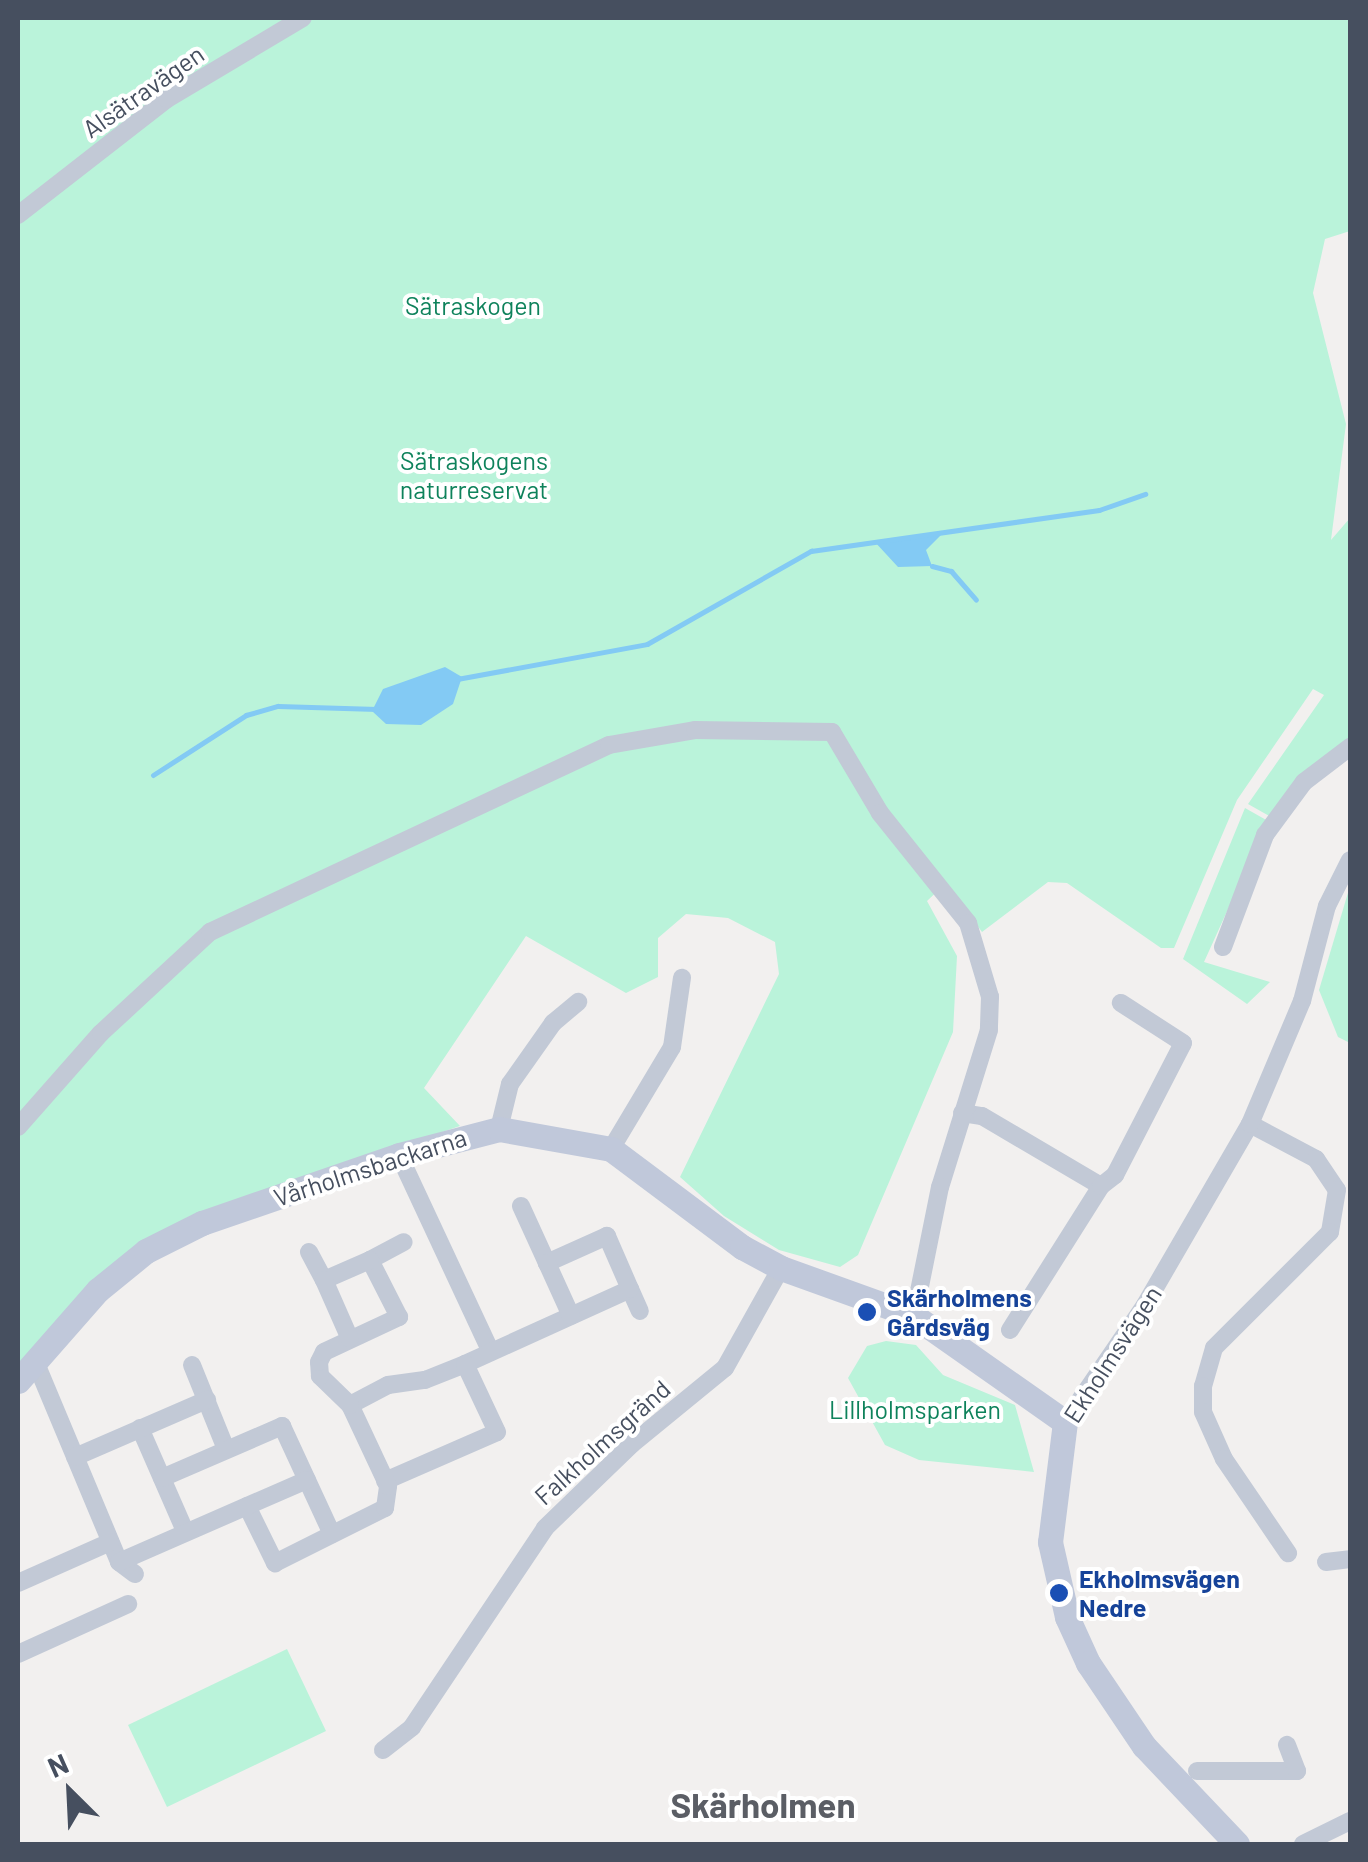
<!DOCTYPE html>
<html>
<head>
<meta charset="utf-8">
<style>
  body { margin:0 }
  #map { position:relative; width:1368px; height:1862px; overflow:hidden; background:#f2f0ef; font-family:Barlow,sans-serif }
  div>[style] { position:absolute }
  .green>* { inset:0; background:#baf3da }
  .water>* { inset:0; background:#83caf4 }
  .stream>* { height:5px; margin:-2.5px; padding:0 2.5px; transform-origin:2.5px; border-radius:2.5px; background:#83caf4 }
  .street>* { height:18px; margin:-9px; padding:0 9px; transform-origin:9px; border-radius:9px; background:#c2c9d6 }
  .secondary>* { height:25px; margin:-12.5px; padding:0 12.5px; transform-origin:12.5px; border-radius:12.5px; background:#c0c8da }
  .dots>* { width:28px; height:28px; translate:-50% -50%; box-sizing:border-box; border:5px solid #fff; border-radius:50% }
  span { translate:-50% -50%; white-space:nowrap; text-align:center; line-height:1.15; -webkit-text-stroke:8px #fff; paint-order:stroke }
  .street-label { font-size:25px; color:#464f5f }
  .park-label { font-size:25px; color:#0e825b }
  .transit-label { font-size:25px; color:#164399; font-weight:700 }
  .left { translate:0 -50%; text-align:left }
  .district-label { font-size:35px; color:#5b5e65; font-weight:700 }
  .frame { position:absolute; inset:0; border:20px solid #464f5f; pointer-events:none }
  .north { position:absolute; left:20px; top:1742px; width:100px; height:100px; -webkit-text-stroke:8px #fff; paint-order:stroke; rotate:336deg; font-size:28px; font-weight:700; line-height:40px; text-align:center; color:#464f5f }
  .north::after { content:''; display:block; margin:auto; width:35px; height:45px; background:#464f5f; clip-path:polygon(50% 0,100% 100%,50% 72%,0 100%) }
</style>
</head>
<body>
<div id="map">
  <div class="green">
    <i style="clip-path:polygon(18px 18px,1350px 18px,1350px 231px,1325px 239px,1313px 293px,1346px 424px,1331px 540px,1350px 518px,1350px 739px,1271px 817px,1248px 804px,1324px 695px,1313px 689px,1237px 800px,1174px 948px,1161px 948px,1067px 883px,1048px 882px,982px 932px,946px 883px,927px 901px,957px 956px,953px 1032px,858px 1255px,840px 1267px,779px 1250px,724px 1216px,680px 1177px,779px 974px,775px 942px,728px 918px,686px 914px,658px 938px,658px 977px,626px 993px,526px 936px,424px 1088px,460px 1126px,202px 1213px,18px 1367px)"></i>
    <i style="clip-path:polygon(1245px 808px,1268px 821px,1204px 962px,1270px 982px,1247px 1004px,1183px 959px)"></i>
    <i style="clip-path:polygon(1350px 886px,1350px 1041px,1348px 1042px,1338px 1037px,1319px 990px)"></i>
    <i style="clip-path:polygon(886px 1341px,916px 1345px,943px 1375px,1015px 1405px,1034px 1472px,919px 1460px,885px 1445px,848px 1378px,867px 1346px)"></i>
    <i style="clip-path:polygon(287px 1649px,326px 1731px,167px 1807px,128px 1725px)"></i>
  </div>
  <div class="water">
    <i style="clip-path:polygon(941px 535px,926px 550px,932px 566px,898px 567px,874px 541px)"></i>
    <i style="clip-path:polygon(445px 667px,462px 677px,453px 704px,421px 725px,386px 724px,372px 711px,383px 689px)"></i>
  </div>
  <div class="stream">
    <i style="left:932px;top:566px;width:20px;rotate:15deg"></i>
    <i style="left:951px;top:571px;width:38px;rotate:49deg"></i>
    <i style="left:457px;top:679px;width:193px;rotate:-10.4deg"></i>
    <i style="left:647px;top:644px;width:189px;rotate:-29.6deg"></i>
    <i style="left:811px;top:551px;width:291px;rotate:-8.1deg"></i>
    <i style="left:1099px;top:510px;width:49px;rotate:-19.2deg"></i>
    <i style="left:153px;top:775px;width:111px;rotate:-32.8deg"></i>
    <i style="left:246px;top:715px;width:33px;rotate:-16deg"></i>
    <i style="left:278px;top:706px;width:99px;rotate:1.7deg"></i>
  </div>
  <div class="street">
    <i style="left:18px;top:215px;width:189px;rotate:-37.9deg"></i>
    <i style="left:167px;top:99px;width:158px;rotate:-30.8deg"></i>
    <i style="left:1223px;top:947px;width:120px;rotate:-69.4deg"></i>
    <i style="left:1265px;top:835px;width:66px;rotate:-53.7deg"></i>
    <i style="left:1304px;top:782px;width:58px;rotate:-37.3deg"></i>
    <i style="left:962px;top:1113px;width:20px;rotate:9deg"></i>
    <i style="left:982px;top:1116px;width:138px;rotate:30.5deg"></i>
    <i style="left:1250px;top:1124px;width:75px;rotate:27.9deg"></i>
    <i style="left:1316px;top:1159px;width:37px;rotate:56deg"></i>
    <i style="left:1337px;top:1190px;width:43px;rotate:99.5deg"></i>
    <i style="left:1330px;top:1232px;width:164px;rotate:135deg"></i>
    <i style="left:1214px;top:1348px;width:40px;rotate:106deg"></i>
    <i style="left:1203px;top:1386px;width:26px;rotate:90deg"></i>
    <i style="left:1203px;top:1412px;width:51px;rotate:65.9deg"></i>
    <i style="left:1224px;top:1459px;width:114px;rotate:55.8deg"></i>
    <i style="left:18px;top:1127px;width:125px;rotate:-48.6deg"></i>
    <i style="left:101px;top:1033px;width:149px;rotate:-42.8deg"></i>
    <i style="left:210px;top:932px;width:441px;rotate:-25.1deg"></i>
    <i style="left:609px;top:745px;width:87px;rotate:-9.9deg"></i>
    <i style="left:695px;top:730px;width:137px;rotate:0.8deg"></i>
    <i style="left:832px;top:732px;width:94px;rotate:59.3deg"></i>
    <i style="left:880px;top:813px;width:141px;rotate:51.3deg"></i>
    <i style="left:968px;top:923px;width:77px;rotate:73.4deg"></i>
    <i style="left:990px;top:997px;width:33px;rotate:92deg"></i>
    <i style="left:989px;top:1030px;width:164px;rotate:107.3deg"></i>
    <i style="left:940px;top:1187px;width:132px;rotate:101.4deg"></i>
    <i style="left:499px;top:1129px;width:46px;rotate:-76.3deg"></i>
    <i style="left:510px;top:1084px;width:75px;rotate:-54.8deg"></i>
    <i style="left:553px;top:1023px;width:33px;rotate:-40deg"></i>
    <i style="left:611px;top:1149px;width:119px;rotate:-59.1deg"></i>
    <i style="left:672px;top:1047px;width:70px;rotate:-81.8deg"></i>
    <i style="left:399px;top:1155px;width:217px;rotate:65deg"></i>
    <i style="left:521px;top:1206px;width:63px;rotate:65.5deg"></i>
    <i style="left:309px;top:1252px;width:32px;rotate:62deg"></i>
    <i style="left:370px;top:1260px;width:38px;rotate:-28deg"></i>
    <i style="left:630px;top:1289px;width:24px;rotate:66deg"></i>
    <i style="left:1010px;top:1330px;width:170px;rotate:-57.7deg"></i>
    <i style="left:1101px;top:1186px;width:18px;rotate:-38deg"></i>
    <i style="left:1115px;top:1175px;width:148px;rotate:-62.7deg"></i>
    <i style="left:1183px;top:1043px;width:74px;rotate:-147.2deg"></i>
    <i style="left:35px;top:1361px;width:218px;rotate:67.3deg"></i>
    <i style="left:119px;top:1562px;width:20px;rotate:37deg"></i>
    <i style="left:192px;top:1365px;width:91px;rotate:68deg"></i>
    <i style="left:350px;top:1405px;width:43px;rotate:-27.8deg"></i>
    <i style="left:388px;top:1385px;width:37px;rotate:-8deg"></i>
    <i style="left:425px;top:1380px;width:43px;rotate:-21.8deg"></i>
    <i style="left:465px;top:1364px;width:181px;rotate:-24.4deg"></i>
    <i style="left:630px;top:1289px;width:58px;rotate:-113.5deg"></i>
    <i style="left:607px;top:1236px;width:66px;rotate:155.8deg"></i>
    <i style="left:547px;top:1263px;width:58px;rotate:65.6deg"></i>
    <i style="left:1065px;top:1422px;width:142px;rotate:-55.6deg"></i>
    <i style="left:1145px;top:1305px;width:209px;rotate:-59.9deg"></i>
    <i style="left:1250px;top:1124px;width:134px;rotate:-67.1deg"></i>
    <i style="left:1302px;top:1001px;width:98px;rotate:-75.3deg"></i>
    <i style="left:1327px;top:906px;width:51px;rotate:-63.4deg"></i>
    <i style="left:140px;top:1428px;width:112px;rotate:66.4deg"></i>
    <i style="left:75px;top:1457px;width:144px;rotate:-23.4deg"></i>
    <i style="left:162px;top:1478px;width:131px;rotate:-23.4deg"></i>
    <i style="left:282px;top:1426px;width:119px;rotate:65.2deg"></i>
    <i style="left:385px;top:1481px;width:122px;rotate:-23.6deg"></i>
    <i style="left:497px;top:1432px;width:75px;rotate:-115.2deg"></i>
    <i style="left:247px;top:1506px;width:64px;rotate:63.8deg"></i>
    <i style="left:275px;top:1563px;width:123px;rotate:-26.6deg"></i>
    <i style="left:385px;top:1508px;width:22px;rotate:-82deg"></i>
    <i style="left:388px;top:1486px;width:89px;rotate:-115.1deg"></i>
    <i style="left:350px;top:1405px;width:42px;rotate:-136deg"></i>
    <i style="left:320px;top:1376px;width:14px;rotate:-94deg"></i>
    <i style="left:319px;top:1362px;width:11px;rotate:-63deg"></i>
    <i style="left:324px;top:1352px;width:83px;rotate:-25deg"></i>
    <i style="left:399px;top:1317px;width:64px;rotate:-117deg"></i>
    <i style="left:370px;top:1260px;width:50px;rotate:156.5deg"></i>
    <i style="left:324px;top:1280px;width:64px;rotate:66.2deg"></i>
    <i style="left:119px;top:1562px;width:205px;rotate:-23.6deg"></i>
    <i style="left:1326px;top:1562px;width:24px;rotate:-7deg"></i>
    <i style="left:18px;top:1583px;width:101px;rotate:-24deg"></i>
    <i style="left:18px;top:1654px;width:121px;rotate:-24.4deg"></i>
    <i style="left:383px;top:1750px;width:37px;rotate:-38deg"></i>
    <i style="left:412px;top:1727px;width:239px;rotate:-56.2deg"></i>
    <i style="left:545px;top:1528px;width:121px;rotate:-44deg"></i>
    <i style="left:632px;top:1444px;width:120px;rotate:-39.3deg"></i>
    <i style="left:725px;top:1368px;width:115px;rotate:-60.8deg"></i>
    <i style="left:1197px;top:1771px;width:100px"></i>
    <i style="left:1297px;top:1771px;width:28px;rotate:-111deg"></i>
    <i style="left:1303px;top:1844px;width:52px;rotate:-26.1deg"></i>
  </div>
  <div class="secondary">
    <i style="left:18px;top:1381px;width:121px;rotate:-48.7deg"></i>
    <i style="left:98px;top:1290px;width:62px;rotate:-39.1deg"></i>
    <i style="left:146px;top:1251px;width:63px;rotate:-26.6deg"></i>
    <i style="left:202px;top:1223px;width:208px;rotate:-19deg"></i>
    <i style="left:399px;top:1155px;width:103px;rotate:-14.6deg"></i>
    <i style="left:499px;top:1129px;width:114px;rotate:10.1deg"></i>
    <i style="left:611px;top:1149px;width:164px;rotate:36.8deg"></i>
    <i style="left:742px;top:1247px;width:44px;rotate:28.3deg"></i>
    <i style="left:781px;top:1268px;width:141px;rotate:19.8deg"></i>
    <i style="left:914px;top:1316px;width:184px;rotate:35.1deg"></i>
    <i style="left:1065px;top:1422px;width:121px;rotate:97.1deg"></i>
    <i style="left:1050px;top:1542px;width:77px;rotate:77.2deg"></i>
    <i style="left:1067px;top:1617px;width:51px;rotate:65.5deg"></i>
    <i style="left:1088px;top:1663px;width:100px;rotate:56deg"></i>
    <i style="left:1144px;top:1746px;width:135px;rotate:46.5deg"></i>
  </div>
  <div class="dots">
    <i style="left:867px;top:1312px;background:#1a4fb4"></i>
    <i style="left:1059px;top:1593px;background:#1a4fb4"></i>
  </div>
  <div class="street-label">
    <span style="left:143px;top:91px;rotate:-35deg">Alsätravägen</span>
    <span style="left:370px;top:1167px;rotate:-18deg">Vårholmsbackarna</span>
    <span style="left:1112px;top:1354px;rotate:-57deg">Ekholmsvägen</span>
    <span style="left:602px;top:1442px;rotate:-42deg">Falkholmsgränd</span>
  </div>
  <div class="park-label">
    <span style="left:473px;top:305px">Sätraskogen</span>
    <span style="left:474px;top:475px">Sätraskogens<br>naturreservat</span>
    <span style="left:915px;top:1409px">Lillholmsparken</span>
  </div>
  <div class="transit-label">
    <span class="left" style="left:887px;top:1312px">Skärholmens<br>Gårdsväg</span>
    <span class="left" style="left:1079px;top:1593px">Ekholmsvägen<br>Nedre</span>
  </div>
  <div class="district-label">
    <span style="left:763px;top:1804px">Skärholmen</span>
  </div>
  <div class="frame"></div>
  <div class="north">N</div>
</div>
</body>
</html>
